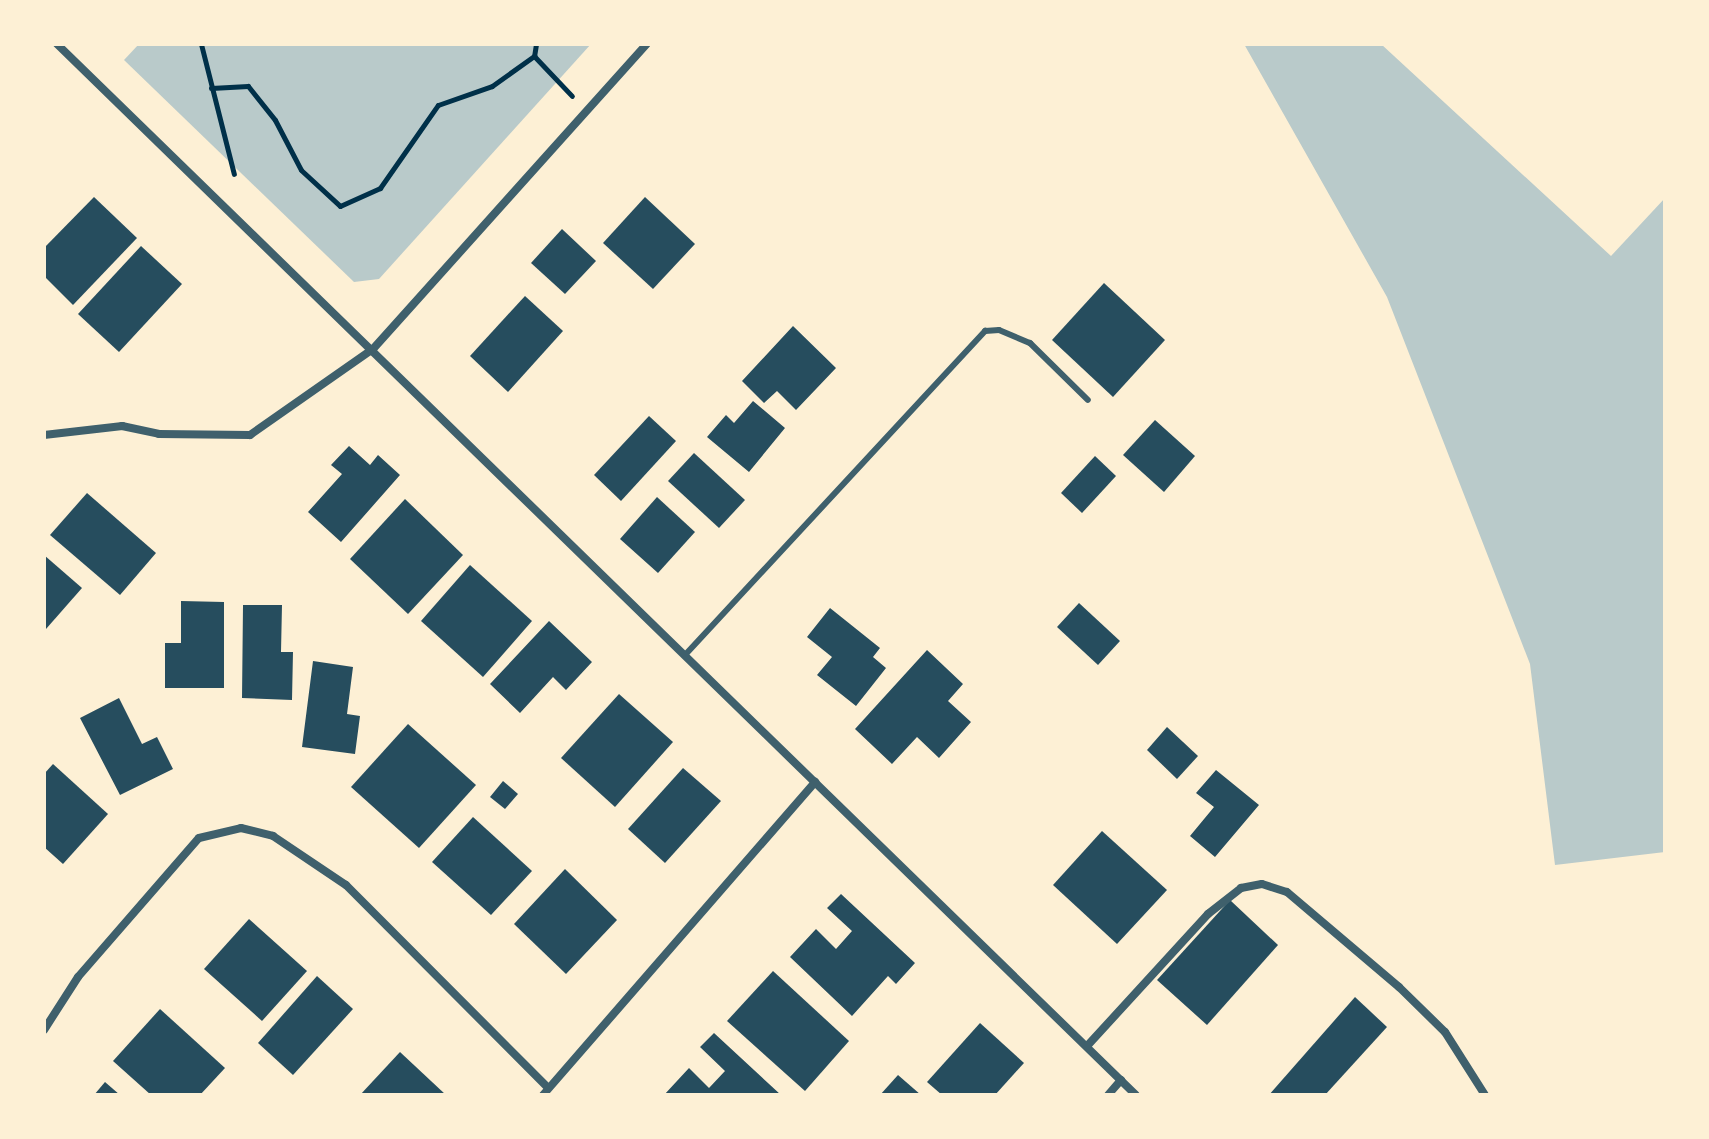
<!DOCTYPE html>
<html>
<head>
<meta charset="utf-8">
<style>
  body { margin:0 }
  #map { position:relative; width:1709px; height:1139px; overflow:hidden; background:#fdf0d5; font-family:Rubik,sans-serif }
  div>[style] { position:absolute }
  .green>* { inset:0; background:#b9caca }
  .building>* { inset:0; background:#264d5e }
  .path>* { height:5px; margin:-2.5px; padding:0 2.5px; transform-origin:2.5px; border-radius:2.5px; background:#003049 }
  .service>* { height:6px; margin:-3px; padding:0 3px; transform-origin:3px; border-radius:3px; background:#3f606c }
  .minor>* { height:8px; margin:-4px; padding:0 4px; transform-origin:4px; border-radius:4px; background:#3f606c }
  span { translate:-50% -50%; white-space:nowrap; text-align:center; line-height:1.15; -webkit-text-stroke:6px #fdf0d5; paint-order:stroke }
  .frame { position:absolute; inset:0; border:46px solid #fdf0d5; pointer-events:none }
</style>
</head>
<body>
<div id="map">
  <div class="green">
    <i style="clip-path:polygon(139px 44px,591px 44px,379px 279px,354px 282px,124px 60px)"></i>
    <i style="clip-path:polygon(1244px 44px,1381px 44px,1611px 256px,1665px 198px,1665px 852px,1555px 865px,1530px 664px,1387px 297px)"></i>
  </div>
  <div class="building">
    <i style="clip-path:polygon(94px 197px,137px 238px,73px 305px,44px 276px,44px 248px)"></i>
    <i style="clip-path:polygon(645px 197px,695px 244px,653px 289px,603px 243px)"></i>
    <i style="clip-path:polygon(562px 229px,596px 261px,565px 294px,531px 263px)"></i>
    <i style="clip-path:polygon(141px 246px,182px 284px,119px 352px,78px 314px)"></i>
    <i style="clip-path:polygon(1104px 283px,1165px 340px,1113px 397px,1052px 340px)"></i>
    <i style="clip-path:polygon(525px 296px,563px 331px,508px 392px,470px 356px)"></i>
    <i style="clip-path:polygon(793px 326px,836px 368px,796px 410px,777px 391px,764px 403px,742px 381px)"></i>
    <i style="clip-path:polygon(753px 401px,785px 428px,749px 472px,707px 437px,726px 415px,734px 423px)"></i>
    <i style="clip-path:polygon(649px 416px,676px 441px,621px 501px,594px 475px)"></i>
    <i style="clip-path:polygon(1155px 420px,1195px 456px,1164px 492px,1123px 455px)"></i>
    <i style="clip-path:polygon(349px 446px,370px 465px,378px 455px,400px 475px,341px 542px,308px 512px,342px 474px,331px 465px)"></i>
    <i style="clip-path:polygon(694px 453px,745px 500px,719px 528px,668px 481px)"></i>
    <i style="clip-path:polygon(1095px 456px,1116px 476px,1082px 513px,1061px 493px)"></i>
    <i style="clip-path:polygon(87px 493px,156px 553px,120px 595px,50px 535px)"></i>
    <i style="clip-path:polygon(657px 497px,695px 532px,658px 573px,620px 539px)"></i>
    <i style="clip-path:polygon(405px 499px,463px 555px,408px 614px,350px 559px)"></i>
    <i style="clip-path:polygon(44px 555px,82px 588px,46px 629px,44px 628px)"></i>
    <i style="clip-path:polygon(470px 565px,532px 621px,483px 677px,421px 621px)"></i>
    <i style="clip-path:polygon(181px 601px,224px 602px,224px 688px,165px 688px,165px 643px,181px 643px)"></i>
    <i style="clip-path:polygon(1079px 603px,1120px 641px,1098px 665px,1057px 627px)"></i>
    <i style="clip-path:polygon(243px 605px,282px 605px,281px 652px,293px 652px,292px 700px,242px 698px)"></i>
    <i style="clip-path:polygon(830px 608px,880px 648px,873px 657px,886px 668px,856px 706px,817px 675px,832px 657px,807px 637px)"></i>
    <i style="clip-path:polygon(549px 621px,592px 662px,566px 690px,553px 677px,520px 713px,490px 684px)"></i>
    <i style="clip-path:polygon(927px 650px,963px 684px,948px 701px,971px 722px,939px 758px,917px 737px,892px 764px,855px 729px)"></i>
    <i style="clip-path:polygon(313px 661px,353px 667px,347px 714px,360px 716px,355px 754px,302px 747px)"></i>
    <i style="clip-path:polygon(619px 694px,673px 742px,615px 807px,561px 758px)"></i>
    <i style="clip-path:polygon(119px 698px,142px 744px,157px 737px,173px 769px,120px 795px,80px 718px)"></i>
    <i style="clip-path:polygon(408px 724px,476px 785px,419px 848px,351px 787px)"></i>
    <i style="clip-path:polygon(1167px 727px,1198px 756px,1177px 779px,1147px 750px)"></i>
    <i style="clip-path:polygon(53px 764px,108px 814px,63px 864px,44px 847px,44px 774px)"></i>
    <i style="clip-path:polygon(683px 768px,721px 801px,665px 863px,628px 829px)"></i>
    <i style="clip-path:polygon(1216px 770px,1259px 805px,1215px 857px,1190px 836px,1214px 807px,1196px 793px)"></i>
    <i style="clip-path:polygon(503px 781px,518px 794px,505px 809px,490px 797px)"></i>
    <i style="clip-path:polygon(473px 817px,532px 871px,491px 915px,432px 862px)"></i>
    <i style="clip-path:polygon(1102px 831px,1167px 890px,1117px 944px,1053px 885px)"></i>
    <i style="clip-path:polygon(565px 869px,617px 920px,566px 974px,514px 924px)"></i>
    <i style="clip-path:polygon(841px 894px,915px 963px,896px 984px,888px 976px,852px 1016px,790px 957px,816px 929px,836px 949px,852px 931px,827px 908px)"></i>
    <i style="clip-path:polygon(1230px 900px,1278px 945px,1207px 1025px,1157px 980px)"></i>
    <i style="clip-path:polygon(249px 919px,307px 971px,262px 1021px,204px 969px)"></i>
    <i style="clip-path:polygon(773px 971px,849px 1041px,805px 1091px,727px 1021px)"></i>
    <i style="clip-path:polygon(317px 976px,353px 1009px,293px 1075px,258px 1043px)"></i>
    <i style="clip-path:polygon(1355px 997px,1387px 1027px,1325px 1095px,1269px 1095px)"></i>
    <i style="clip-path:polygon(160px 1009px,225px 1068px,200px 1095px,151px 1095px,113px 1061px)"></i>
    <i style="clip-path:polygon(980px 1023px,1024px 1063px,995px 1095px,942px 1095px,927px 1082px)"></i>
    <i style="clip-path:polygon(714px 1033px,781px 1095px,664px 1095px,689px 1068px,709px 1088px,725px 1071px,700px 1047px)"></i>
    <i style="clip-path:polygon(400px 1052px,446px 1095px,360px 1095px)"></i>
    <i style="clip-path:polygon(898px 1075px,921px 1095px,880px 1095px)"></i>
    <i style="clip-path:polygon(105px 1082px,120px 1095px,94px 1095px)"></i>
  </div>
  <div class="path">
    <i style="left:201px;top:44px;width:134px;rotate:75.8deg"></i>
    <i style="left:536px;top:44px;width:12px;rotate:99deg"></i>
    <i style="left:534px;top:56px;width:55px;rotate:46.5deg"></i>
    <i style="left:211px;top:88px;width:37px;rotate:-3deg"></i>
    <i style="left:248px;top:86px;width:43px;rotate:51.5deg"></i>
    <i style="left:275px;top:120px;width:56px;rotate:62.5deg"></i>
    <i style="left:301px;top:170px;width:53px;rotate:42.7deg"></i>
    <i style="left:340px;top:206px;width:44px;rotate:-24.2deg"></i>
    <i style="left:380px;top:188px;width:101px;rotate:-55.1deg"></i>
    <i style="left:438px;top:105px;width:57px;rotate:-19.4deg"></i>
    <i style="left:492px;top:86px;width:52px;rotate:-35.5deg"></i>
  </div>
  <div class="service">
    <i style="left:685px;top:655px;width:442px;rotate:-47.2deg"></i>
    <i style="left:985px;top:331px;width:14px;rotate:-4deg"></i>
    <i style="left:999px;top:330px;width:34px;rotate:23deg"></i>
    <i style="left:1030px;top:343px;width:81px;rotate:44.5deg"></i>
  </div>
  <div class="minor">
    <i style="left:57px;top:44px;width:1506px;rotate:44.25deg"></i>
    <i style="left:44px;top:435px;width:79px;rotate:-6.6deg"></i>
    <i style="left:122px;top:426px;width:38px;rotate:12deg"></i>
    <i style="left:159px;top:434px;width:91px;rotate:0.6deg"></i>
    <i style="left:250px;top:435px;width:150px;rotate:-35deg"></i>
    <i style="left:373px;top:349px;width:410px;rotate:-48.1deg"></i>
    <i style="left:44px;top:1030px;width:63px;rotate:-57.3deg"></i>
    <i style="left:78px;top:977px;width:184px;rotate:-49deg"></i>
    <i style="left:199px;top:838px;width:43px;rotate:-13.4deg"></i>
    <i style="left:241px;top:828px;width:33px;rotate:14deg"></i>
    <i style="left:273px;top:836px;width:88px;rotate:33.9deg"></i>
    <i style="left:346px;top:885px;width:286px;rotate:45.1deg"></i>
    <i style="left:1088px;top:1045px;width:178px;rotate:-47.5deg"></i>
    <i style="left:1208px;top:914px;width:42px;rotate:-38.2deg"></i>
    <i style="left:1241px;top:888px;width:21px;rotate:-11deg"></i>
    <i style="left:1262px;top:884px;width:26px;rotate:18deg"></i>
    <i style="left:1287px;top:892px;width:147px;rotate:40.3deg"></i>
    <i style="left:1399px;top:987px;width:64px;rotate:44.4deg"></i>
    <i style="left:1445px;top:1032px;width:75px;rotate:57.6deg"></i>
    <i style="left:543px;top:1095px;width:415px;rotate:-49deg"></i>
    <i style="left:1108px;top:1095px;width:20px;rotate:-49deg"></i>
  </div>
  <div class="frame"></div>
</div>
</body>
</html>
